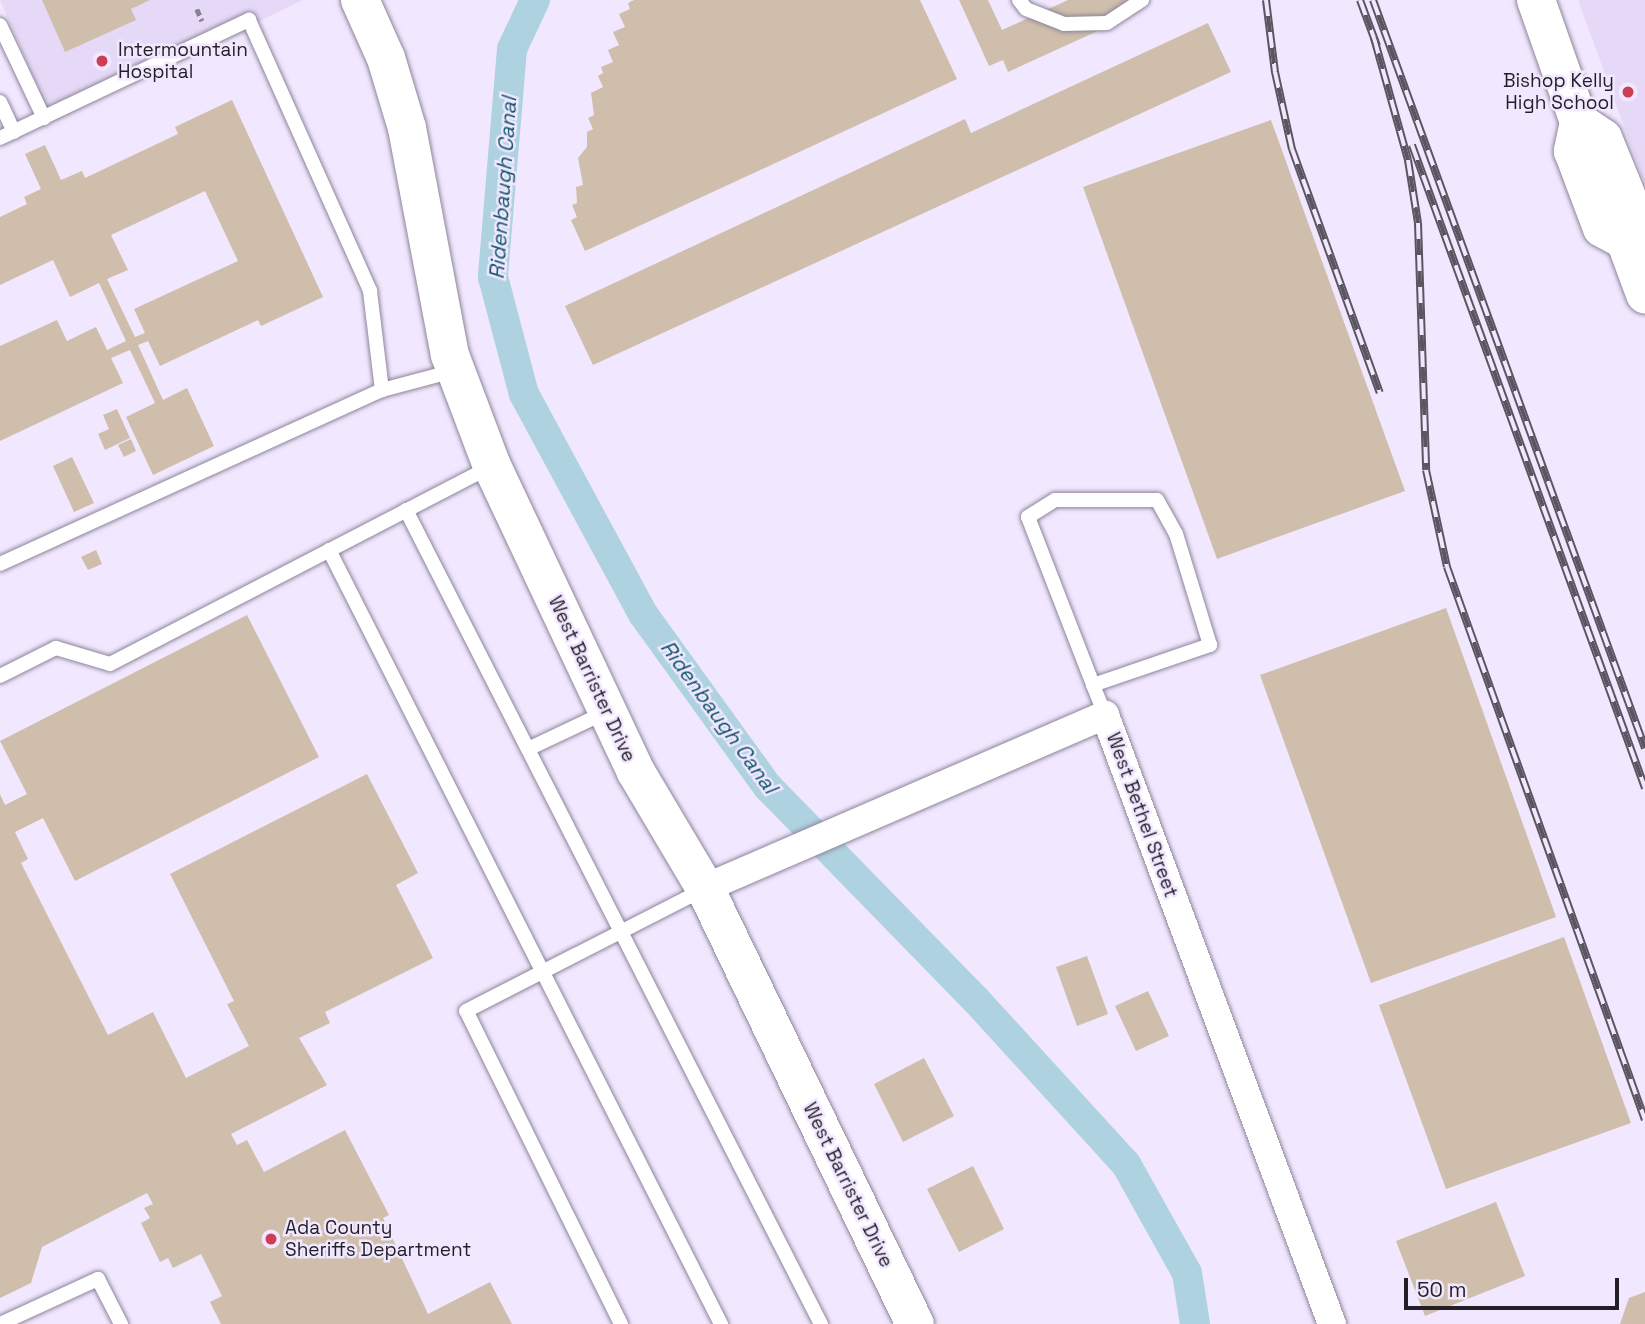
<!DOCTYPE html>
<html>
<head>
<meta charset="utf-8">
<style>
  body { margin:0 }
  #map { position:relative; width:1645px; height:1324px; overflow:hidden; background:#f1e8ff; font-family:"Space Grotesk",sans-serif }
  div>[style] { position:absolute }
  .built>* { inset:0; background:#e6d9f7 }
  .canal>* { height:30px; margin:-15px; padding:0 15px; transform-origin:15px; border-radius:15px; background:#aed2df }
  .building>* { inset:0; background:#cfbeab }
  .path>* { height:4.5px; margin-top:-2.25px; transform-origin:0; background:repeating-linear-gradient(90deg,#888291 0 7px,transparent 0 10.5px) }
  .roads { filter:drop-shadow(0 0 2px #8e859a) drop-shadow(0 0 2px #8e859a) }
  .lane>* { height:14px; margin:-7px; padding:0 7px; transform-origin:7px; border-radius:7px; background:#fff }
  .street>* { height:28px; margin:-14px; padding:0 14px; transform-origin:14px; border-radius:14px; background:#fff }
  .secondary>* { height:38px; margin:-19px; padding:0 19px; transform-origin:19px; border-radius:19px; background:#fff }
  .rail>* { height:8px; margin-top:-4px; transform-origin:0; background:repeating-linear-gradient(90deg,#f1e8ff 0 16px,#5b5561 0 32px); box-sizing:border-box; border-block:2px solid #5b5561 }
  .dots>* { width:19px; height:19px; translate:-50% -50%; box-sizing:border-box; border:4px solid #f1e8ff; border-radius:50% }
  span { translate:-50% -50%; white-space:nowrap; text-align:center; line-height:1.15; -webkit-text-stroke:5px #f1e8ff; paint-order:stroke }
  .poi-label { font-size:19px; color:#231f27 }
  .left { translate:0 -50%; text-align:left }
  .right { translate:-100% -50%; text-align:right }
  .street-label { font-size:19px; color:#231f27 }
  .water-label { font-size:21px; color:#0e5468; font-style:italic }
  .scale { position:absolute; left:1404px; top:1278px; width:215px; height:32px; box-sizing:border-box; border:4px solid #231f27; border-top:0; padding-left:9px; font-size:21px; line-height:24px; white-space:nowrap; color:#231f27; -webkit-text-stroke:5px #f1e8ff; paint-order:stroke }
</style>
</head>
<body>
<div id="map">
  <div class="built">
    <i style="clip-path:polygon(0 0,303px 0,53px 122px)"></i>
    <i style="clip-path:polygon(1578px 0,1645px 0,1645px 184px)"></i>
  </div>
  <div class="canal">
    <i style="left:535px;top:0;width:54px;rotate:115.1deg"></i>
    <i style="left:512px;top:49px;width:229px;rotate:94.8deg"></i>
    <i style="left:493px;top:277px;width:121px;rotate:75.2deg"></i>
    <i style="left:524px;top:394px;width:250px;rotate:61.6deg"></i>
    <i style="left:643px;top:614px;width:213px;rotate:54.2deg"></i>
    <i style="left:768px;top:787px;width:298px;rotate:45.7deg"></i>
    <i style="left:976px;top:1000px;width:222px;rotate:47.6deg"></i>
    <i style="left:1126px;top:1164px;width:125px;rotate:60.8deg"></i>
    <i style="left:1187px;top:1273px;width:52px;rotate:81.1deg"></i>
  </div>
  <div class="building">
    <i style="clip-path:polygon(42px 0,150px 0,131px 9px,136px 20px,65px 52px)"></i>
    <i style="clip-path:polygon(634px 0,920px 0,957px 79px,585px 251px,571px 220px,577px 217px,572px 205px,577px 203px,576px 187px,583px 185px,578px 158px,587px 147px,587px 132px,593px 129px,588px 118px,594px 115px,591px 93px,603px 87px,598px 76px,603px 73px,601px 67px,613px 62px,608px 50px,619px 45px,613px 32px,625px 27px,619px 14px,630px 9px,628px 3px)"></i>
    <i style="clip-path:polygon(959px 0,988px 0,1002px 30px,1068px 0,1129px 0,1135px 14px,1008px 72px,1003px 60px,989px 66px)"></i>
    <i style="clip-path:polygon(1208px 23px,1231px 72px,593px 365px,565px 306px,965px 119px,971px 133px)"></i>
    <i style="clip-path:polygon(evenodd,232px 100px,323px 297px,261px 326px,258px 320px,160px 366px,148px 341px,138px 345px,163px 400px,187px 388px,214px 446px,153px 475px,126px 417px,155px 403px,130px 350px,111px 358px,123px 383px,0 441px,0 346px,57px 320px,67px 341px,96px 327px,107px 350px,126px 341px,99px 283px,70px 297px,53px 260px,0 285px,0 217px,27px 204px,24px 197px,41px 189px,25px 154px,45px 145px,61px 180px,82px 171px,85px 178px,178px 134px,175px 127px,232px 100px,205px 191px,238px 261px,134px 309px,145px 333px,135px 337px,107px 279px,128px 270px,111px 235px,205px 191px)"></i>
    <i style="clip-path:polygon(1271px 120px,1405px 491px,1217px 559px,1083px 187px)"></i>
    <i style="clip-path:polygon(117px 409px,130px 438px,105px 450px,98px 434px,109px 429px,103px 415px)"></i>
    <i style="clip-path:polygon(131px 439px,136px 451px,124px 457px,118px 445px)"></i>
    <i style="clip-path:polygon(72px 457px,94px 503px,74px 512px,53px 466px)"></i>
    <i style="clip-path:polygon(96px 550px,102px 564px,88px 570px,81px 557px)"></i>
    <i style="clip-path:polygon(1446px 608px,1556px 917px,1371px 983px,1260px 675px)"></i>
    <i style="clip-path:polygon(247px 615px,319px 757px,75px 881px,43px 818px,15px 832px,28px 859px,21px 863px,108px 1035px,153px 1012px,186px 1078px,249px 1046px,227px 1004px,234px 1001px,170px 874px,367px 774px,418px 873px,396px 885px,433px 958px,325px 1012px,330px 1023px,299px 1038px,327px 1085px,231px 1134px,237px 1145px,247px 1140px,264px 1172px,345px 1130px,389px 1215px,383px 1218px,428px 1314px,490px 1282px,512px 1324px,221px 1324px,210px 1302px,222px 1296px,201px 1254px,173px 1268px,168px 1258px,160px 1262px,141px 1223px,150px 1218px,144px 1208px,153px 1204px,147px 1193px,42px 1247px,31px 1283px,0 1298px,0 794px,5px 805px,27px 794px,0 741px)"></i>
    <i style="clip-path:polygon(1564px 937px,1631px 1123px,1446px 1189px,1379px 1005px)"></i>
    <i style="clip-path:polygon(1087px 956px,1108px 1014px,1077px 1026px,1056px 967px)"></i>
    <i style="clip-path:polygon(1148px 991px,1169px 1036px,1136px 1051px,1115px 1006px)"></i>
    <i style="clip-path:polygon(924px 1058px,954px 1116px,903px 1142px,874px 1084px)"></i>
    <i style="clip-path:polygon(973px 1166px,1004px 1229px,959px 1252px,927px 1189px)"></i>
    <i style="clip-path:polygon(1496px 1202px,1525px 1276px,1425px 1316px,1396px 1241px)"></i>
    <i style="clip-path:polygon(1645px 1292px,1645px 1324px,1620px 1324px,1629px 1298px)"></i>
  </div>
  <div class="path">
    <i style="left:197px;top:9px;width:13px;rotate:67deg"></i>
  </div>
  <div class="roads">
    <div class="lane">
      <i style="left:1019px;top:0;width:11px;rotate:52deg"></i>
      <i style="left:1026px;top:9px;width:41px;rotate:21.5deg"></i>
      <i style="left:1064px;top:24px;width:43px;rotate:-1.3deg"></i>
      <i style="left:1107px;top:23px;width:42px;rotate:-33.3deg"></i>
      <i style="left:0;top:25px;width:103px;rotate:64.7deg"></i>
      <i style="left:0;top:102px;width:33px;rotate:65deg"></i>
      <i style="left:0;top:138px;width:276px;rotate:-25.4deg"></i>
      <i style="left:249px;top:20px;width:297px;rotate:65.9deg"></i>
      <i style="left:370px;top:291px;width:100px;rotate:83.1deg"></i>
      <i style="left:406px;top:510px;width:914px;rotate:62.99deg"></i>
      <i style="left:329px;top:550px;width:868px;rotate:63.14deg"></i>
      <i style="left:0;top:564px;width:420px;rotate:-24.5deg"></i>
      <i style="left:382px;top:390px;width:74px;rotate:-14.8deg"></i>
      <i style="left:0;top:676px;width:63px;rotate:-26.6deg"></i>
      <i style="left:56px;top:648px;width:56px;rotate:16.5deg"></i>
      <i style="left:110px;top:664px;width:430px;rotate:-27.4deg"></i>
      <i style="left:1093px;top:685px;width:124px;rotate:-18.9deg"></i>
      <i style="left:1210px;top:645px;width:116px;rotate:-107deg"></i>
      <i style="left:1176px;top:534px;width:39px;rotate:-119deg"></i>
      <i style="left:1157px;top:500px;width:102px;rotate:180deg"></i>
      <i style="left:1055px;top:500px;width:32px;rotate:148deg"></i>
      <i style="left:1028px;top:517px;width:180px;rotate:68.8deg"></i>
      <i style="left:1093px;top:685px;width:32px;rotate:68deg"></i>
      <i style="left:528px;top:749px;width:86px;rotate:-25.4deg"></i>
      <i style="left:0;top:1324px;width:108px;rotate:-24.7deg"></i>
      <i style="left:98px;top:1279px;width:51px;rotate:62.9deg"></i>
      <i style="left:621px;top:1324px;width:349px;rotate:-116.3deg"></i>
      <i style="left:466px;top:1011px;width:267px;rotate:-27.1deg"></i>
    </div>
    <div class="street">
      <i style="left:705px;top:888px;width:436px;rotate:-23.4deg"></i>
      <i style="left:1105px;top:715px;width:650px;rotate:69.56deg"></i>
    </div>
    <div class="secondary">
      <i style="left:360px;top:0;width:64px;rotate:65.9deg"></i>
      <i style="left:386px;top:58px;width:73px;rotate:73.3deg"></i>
      <i style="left:407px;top:128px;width:231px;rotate:79.3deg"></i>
      <i style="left:450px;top:355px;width:119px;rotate:69.3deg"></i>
      <i style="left:492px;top:466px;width:338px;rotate:64.8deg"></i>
      <i style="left:636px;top:772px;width:135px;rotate:59.3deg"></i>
      <i style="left:705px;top:888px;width:484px;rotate:64.3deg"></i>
      <i style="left:1536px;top:0;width:129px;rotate:70.6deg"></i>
      <i style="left:1579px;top:122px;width:30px;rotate:102deg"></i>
      <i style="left:1573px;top:151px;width:82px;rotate:69.4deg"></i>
      <i style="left:1602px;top:228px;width:26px;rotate:28deg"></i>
      <i style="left:1579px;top:122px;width:29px;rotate:34deg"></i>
      <i style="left:1603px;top:138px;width:82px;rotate:67.8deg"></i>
      <i style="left:1634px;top:214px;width:28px;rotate:109deg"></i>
      <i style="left:1625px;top:240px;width:58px;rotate:69.7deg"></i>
    </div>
  </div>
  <div class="rail">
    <i style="left:1266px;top:0;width:73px;rotate:82.9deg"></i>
    <i style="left:1275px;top:72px;width:79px;rotate:77.6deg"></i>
    <i style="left:1292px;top:149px;width:259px;rotate:70.2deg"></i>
    <i style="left:1360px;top:0;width:49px;rotate:69.7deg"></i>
    <i style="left:1373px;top:0;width:796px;rotate:70.02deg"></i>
    <i style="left:1374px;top:38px;width:127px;rotate:74.4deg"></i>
    <i style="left:1408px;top:160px;width:64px;rotate:81deg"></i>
    <i style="left:1418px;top:223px;width:247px;rotate:88.1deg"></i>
    <i style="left:1426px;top:470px;width:99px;rotate:77.8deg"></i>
    <i style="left:1447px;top:567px;width:587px;rotate:70.3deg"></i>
    <i style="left:1412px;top:145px;width:684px;rotate:70.08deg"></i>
  </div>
  <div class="dots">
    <i style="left:102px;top:61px;background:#cd3d53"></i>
    <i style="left:1628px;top:92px;background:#cd3d53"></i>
    <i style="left:271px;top:1239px;background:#cd3d53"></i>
  </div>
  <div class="poi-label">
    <span class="left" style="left:118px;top:61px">Intermountain<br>Hospital</span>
    <span class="right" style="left:1614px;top:92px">Bishop Kelly<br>High School</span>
    <span class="left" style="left:285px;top:1239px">Ada County<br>Sheriffs Department</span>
  </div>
  <div class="street-label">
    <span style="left:592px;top:679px;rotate:65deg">West Barrister Drive</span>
    <span style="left:1142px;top:815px;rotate:70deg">West Bethel Street</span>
    <span style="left:848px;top:1185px;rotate:64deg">West Barrister Drive</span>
  </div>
  <div class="water-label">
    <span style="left:503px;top:188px;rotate:-86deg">Ridenbaugh Canal</span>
    <span style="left:719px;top:717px;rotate:54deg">Ridenbaugh Canal</span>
  </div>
  <div class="scale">50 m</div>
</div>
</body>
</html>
